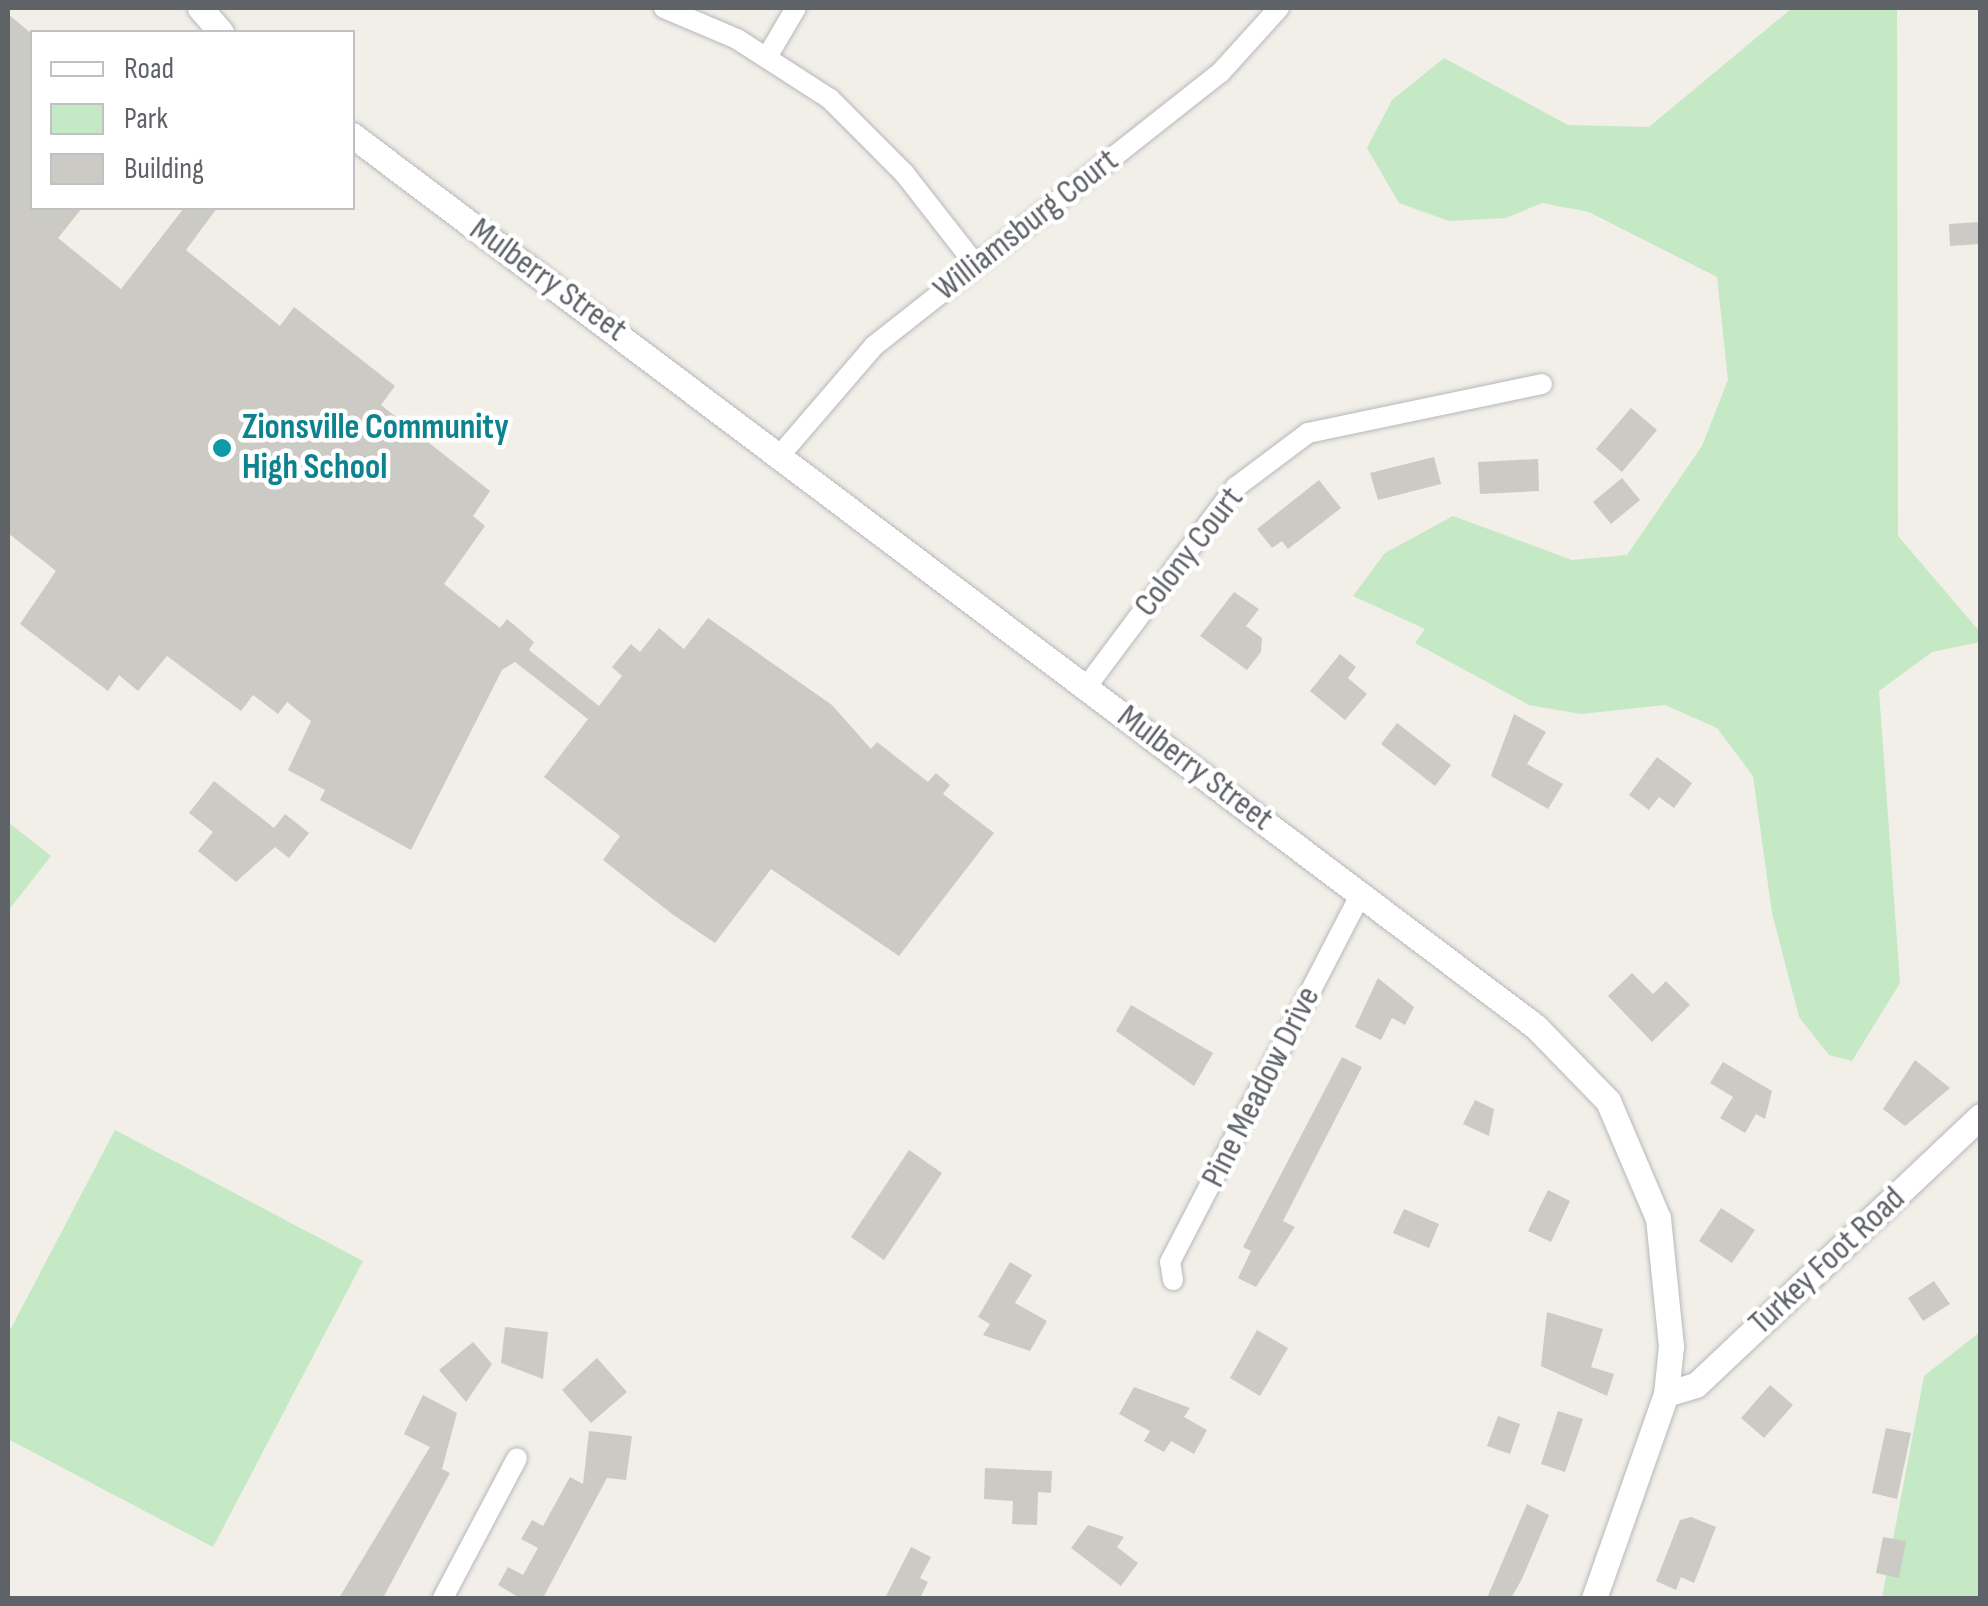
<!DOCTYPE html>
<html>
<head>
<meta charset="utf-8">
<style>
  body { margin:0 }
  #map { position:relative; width:1988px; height:1606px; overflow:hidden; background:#f1efe8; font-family:"Sofia Sans Condensed",sans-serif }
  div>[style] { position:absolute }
  .green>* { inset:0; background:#c5e8c5 }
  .building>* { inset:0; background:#cccac5 }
  .roads { filter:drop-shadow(0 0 2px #b5b8bc) drop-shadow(0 0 2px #b5b8bc) }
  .minor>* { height:20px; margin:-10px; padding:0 10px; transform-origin:10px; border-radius:10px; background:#fff }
  .tertiary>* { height:25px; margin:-12.5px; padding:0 12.5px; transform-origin:12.5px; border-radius:12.5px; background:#fff }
  .dots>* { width:28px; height:28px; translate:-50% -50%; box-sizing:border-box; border:5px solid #fff; border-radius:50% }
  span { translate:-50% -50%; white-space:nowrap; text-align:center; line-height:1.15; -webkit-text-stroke:9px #fff; paint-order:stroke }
  .street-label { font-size:35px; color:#5f6368 }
  .culture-label { font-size:35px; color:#0d838f; font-weight:700 }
  .left { translate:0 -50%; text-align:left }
  .frame { position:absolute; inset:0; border:10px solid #5f6368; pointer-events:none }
  .legend { position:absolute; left:30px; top:30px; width:325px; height:180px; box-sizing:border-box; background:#fff; border:2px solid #bfc1c3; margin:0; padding:12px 18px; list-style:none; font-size:30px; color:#5f6368 }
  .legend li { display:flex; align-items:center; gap:20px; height:50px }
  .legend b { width:50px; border:2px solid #bfc1c3 }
</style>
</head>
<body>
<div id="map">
  <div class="green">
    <i style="clip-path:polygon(1792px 8px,1897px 8px,1898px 536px,1980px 632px,1980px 642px,1932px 652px,1879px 691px,1900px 983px,1852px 1061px,1829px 1055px,1799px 1017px,1772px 913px,1753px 776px,1717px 728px,1665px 705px,1581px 714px,1529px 705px,1415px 643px,1425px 629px,1353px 596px,1385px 553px,1453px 516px,1572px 560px,1627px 555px,1702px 446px,1728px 380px,1717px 277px,1589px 212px,1542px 203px,1506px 218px,1449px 221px,1399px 203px,1367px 148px,1392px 100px,1444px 58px,1568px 125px,1649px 127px)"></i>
    <i style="clip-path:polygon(8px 822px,51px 856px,8px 911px)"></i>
    <i style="clip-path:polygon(115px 1130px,363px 1261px,213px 1547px,8px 1439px,8px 1334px)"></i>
    <i style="clip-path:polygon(1980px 1332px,1980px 1598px,1882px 1598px,1924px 1376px)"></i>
  </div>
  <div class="building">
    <i style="clip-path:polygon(8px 14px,32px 34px,32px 208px,82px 208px,58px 238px,121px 289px,184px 208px,217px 208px,186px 250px,280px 326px,294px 307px,395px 386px,381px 405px,490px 491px,473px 516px,485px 526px,444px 584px,500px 628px,507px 619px,534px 642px,529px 650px,599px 706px,622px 676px,612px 667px,631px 644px,640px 652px,659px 628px,684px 649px,708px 618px,832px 705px,871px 749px,877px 742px,928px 782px,936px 773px,950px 785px,943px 794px,994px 833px,899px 956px,771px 869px,715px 943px,672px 914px,603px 860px,620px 836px,544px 777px,588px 719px,515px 662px,502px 670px,411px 850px,320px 800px,325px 790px,288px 770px,311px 721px,287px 702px,278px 714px,253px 695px,241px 711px,167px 656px,138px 691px,119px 675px,108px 691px,20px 624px,56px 571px,8px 533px)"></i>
    <i style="clip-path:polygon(1980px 222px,1980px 244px,1950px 246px,1949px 224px)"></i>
    <i style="clip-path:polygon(1631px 408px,1657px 430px,1622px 472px,1596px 449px)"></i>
    <i style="clip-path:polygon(1434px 457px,1441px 484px,1378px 500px,1370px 473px)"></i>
    <i style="clip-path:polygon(1538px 459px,1539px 491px,1480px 494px,1478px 462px)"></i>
    <i style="clip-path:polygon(1622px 478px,1640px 500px,1611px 524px,1593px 502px)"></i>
    <i style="clip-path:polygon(1319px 480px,1341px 508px,1288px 549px,1282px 541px,1272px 548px,1257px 529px)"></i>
    <i style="clip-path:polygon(1234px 592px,1259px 609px,1246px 626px,1262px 638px,1261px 652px,1247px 670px,1200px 636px)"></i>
    <i style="clip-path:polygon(1340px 654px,1356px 667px,1348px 678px,1367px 694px,1345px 720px,1310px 691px)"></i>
    <i style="clip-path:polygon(1514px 714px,1546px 732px,1527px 764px,1563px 784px,1548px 809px,1491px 776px)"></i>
    <i style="clip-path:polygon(1397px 723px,1451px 765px,1435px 786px,1381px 744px)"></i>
    <i style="clip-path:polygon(1657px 757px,1692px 783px,1674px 808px,1659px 797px,1649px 810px,1629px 795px)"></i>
    <i style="clip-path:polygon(214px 781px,274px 828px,285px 814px,309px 833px,289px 858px,275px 847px,236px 882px,198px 851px,213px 832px,189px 813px)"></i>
    <i style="clip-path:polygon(1632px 973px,1653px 994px,1666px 981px,1690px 1005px,1652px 1042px,1608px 996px)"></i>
    <i style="clip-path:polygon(1378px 978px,1414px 1007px,1405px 1025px,1392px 1018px,1381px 1040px,1355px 1027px)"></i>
    <i style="clip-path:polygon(1131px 1005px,1213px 1053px,1194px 1086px,1116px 1031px)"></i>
    <i style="clip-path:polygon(1342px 1057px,1362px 1067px,1283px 1221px,1295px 1227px,1256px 1287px,1238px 1278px,1251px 1251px,1243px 1247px)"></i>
    <i style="clip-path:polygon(1915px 1060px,1950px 1088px,1905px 1126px,1883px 1109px)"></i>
    <i style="clip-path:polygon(1723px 1062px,1772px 1091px,1765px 1119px,1756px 1114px,1745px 1133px,1720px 1118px,1733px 1097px,1710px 1083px)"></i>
    <i style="clip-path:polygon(1475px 1100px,1494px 1109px,1489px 1136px,1463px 1124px)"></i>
    <i style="clip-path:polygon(909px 1150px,942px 1173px,884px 1260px,851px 1237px)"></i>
    <i style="clip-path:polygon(1548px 1190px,1570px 1201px,1551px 1242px,1528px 1231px)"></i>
    <i style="clip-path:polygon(1721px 1208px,1755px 1230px,1732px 1263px,1699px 1241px)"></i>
    <i style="clip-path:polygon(1404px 1209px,1439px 1224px,1429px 1248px,1393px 1233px)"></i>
    <i style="clip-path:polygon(1010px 1262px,1032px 1275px,1015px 1303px,1047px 1321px,1030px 1351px,983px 1335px,990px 1324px,978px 1317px)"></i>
    <i style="clip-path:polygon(1934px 1281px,1950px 1304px,1923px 1321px,1908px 1298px)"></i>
    <i style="clip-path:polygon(1547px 1312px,1603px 1329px,1591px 1367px,1614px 1374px,1607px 1396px,1541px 1366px)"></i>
    <i style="clip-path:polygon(505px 1327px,548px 1332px,543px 1379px,501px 1363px)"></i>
    <i style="clip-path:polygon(1257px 1330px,1288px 1348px,1260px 1396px,1230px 1378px)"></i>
    <i style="clip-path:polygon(473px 1342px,492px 1364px,466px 1402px,439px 1370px)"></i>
    <i style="clip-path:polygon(597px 1358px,627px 1392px,591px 1423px,562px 1390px)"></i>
    <i style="clip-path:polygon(1770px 1385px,1793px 1405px,1764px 1438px,1741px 1418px)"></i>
    <i style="clip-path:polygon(1134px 1387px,1190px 1408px,1184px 1417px,1207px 1430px,1194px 1454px,1171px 1441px,1164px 1452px,1144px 1441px,1150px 1431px,1119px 1414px)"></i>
    <i style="clip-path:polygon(423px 1395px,457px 1413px,442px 1469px,450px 1473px,383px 1598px,339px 1598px,430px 1447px,404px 1434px)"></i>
    <i style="clip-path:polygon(1558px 1411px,1583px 1419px,1565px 1472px,1541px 1464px)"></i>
    <i style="clip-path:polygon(1498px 1416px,1520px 1424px,1510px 1454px,1487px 1446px)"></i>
    <i style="clip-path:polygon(1886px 1428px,1911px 1433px,1897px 1499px,1872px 1493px)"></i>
    <i style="clip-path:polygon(589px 1431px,632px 1436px,626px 1480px,607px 1478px,543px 1598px,520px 1598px,498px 1585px,508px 1567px,523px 1575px,538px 1548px,521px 1539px,532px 1520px,543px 1526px,570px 1477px,583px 1484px)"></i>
    <i style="clip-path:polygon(985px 1468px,1052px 1471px,1051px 1493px,1038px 1492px,1037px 1525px,1012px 1524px,1013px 1501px,984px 1499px)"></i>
    <i style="clip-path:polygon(1527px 1504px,1549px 1515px,1522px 1579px,1511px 1598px,1487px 1598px)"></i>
    <i style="clip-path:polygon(1691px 1517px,1716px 1527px,1694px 1583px,1681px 1577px,1676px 1590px,1656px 1581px,1680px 1520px)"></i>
    <i style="clip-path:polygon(1088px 1525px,1124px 1537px,1117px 1547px,1138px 1563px,1121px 1586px,1071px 1548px)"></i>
    <i style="clip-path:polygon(1883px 1537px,1906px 1541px,1899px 1578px,1876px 1573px)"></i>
    <i style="clip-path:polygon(911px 1547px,931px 1557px,920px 1578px,928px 1582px,920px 1598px,885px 1598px)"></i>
  </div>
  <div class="roads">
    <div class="minor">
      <i style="left:664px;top:8px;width:79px;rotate:23deg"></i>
      <i style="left:737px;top:39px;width:111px;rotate:32.8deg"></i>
      <i style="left:830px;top:99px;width:105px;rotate:45deg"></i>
      <i style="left:904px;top:173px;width:115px;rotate:52deg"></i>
      <i style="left:767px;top:57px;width:57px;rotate:-59.4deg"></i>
      <i style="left:782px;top:453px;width:141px;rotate:-49.3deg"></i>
      <i style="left:874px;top:346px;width:441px;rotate:-38.3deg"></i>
      <i style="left:1220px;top:73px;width:88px;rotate:-47.8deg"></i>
      <i style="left:1087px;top:686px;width:249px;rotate:-53.2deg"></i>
      <i style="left:1236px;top:487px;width:90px;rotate:-36.9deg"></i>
      <i style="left:1308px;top:433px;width:239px;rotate:-11.8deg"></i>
      <i style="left:1173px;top:1280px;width:18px;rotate:-99deg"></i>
      <i style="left:1170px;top:1262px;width:413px;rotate:-62.6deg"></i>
      <i style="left:443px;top:1598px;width:158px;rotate:-62.1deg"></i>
    </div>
    <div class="tertiary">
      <i style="left:200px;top:8px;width:32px;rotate:49deg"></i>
      <i style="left:352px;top:135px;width:1482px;rotate:36.99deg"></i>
      <i style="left:1536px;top:1027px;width:103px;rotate:45.8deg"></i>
      <i style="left:1608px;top:1101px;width:127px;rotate:66.9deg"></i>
      <i style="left:1658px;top:1218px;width:129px;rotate:84.2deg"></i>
      <i style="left:1671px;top:1346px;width:48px;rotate:95.9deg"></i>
      <i style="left:1666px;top:1394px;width:216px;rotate:109.4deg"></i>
      <i style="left:1666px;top:1394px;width:31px;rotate:-17deg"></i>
      <i style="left:1696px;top:1385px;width:391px;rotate:-43.4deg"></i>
    </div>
  </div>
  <div class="dots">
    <i style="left:222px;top:448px;background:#0f9aa8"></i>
  </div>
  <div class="street-label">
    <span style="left:1026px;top:225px;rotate:-38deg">Williamsburg Court</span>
    <span style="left:548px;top:280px;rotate:36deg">Mulberry Street</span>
    <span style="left:1189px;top:552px;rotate:-52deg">Colony Court</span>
    <span style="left:1195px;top:768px;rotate:37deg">Mulberry Street</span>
    <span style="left:1261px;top:1087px;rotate:-63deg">Pine Meadow Drive</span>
    <span style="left:1827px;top:1261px;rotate:-43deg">Turkey Foot Road</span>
  </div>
  <div class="culture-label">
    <span class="left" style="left:242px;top:448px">Zionsville Community<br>High School</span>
  </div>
  <div class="frame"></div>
  <ul class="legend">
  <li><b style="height:12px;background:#fff"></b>Road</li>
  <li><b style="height:28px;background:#c5e8c5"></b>Park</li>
  <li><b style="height:28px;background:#cccac5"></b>Building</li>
  </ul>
</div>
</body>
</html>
